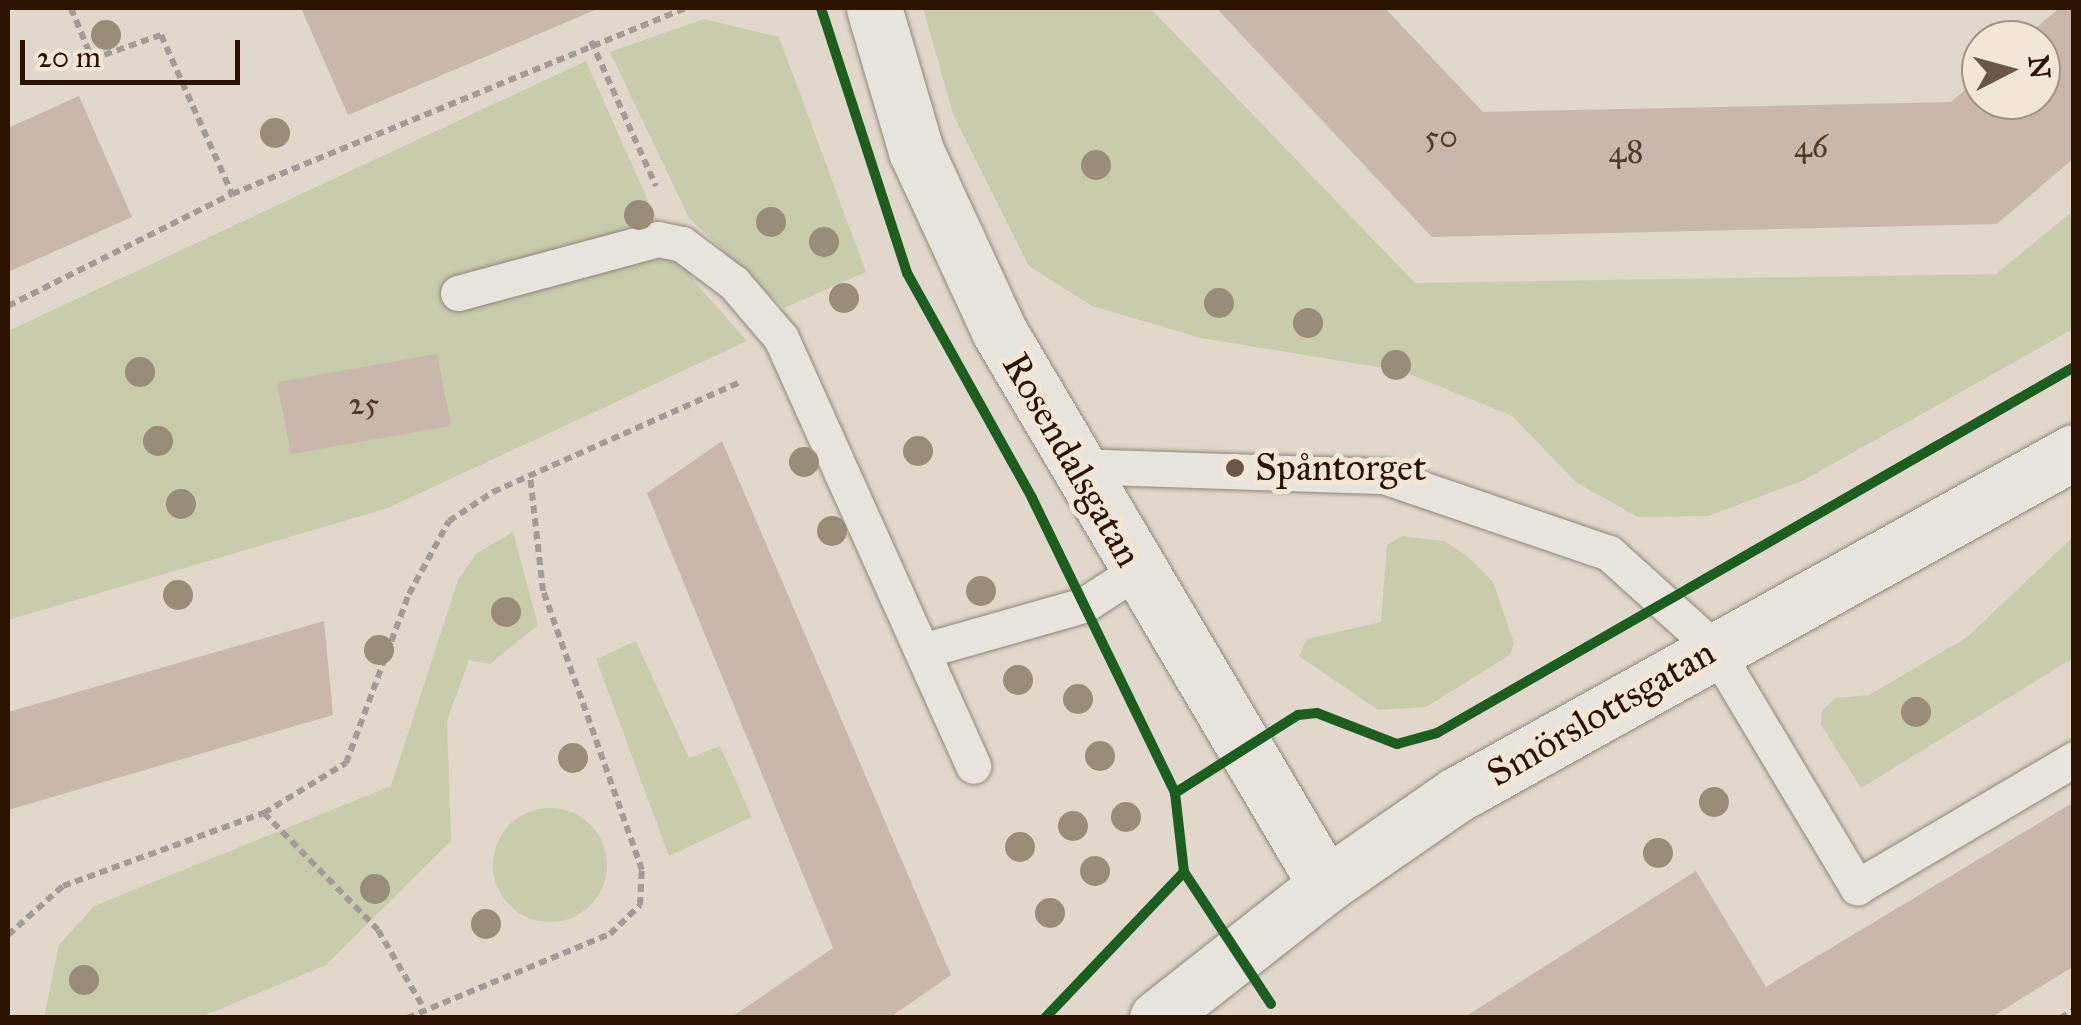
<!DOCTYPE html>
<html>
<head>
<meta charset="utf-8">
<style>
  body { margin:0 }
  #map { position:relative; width:2081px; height:1025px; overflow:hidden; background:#e1d8cb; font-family:"IM FELL Great Primer",serif }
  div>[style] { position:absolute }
  .green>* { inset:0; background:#c9cbad }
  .round { border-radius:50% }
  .building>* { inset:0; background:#c8b7aa }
  .path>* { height:6px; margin-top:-3px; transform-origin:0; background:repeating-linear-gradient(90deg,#a39c95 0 8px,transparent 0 13px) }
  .roads { filter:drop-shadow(0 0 2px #90877d) drop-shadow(0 0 2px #90877d) }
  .service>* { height:35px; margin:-17.5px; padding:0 17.5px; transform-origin:17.5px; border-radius:17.5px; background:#e8e3dd }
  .minor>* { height:55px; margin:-27.5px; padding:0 27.5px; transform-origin:27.5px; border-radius:27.5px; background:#e8e3dd }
  .tertiary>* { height:55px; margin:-27.5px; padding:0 27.5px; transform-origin:27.5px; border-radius:27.5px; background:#e8e3dd }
  .cycleway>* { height:10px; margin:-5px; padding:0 5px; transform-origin:5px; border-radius:5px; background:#1b5e20 }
  .trees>* { width:30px; height:30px; margin:-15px; border-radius:50%; background:#988d78 }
  .dots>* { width:28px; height:28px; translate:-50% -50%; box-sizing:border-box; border:5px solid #f2e7d7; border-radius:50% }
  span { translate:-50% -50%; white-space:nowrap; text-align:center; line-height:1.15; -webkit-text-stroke:10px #f2e7d7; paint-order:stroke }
  .number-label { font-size:32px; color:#533b2a }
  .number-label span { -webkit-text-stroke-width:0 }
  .street-label { font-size:38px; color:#2c1200 }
  .poi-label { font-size:38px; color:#2c1200 }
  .left { translate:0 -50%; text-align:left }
  .frame { position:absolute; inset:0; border:10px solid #2c1200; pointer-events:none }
  .north { position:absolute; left:1961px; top:20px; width:100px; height:100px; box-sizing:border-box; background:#f2e7d7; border:2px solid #a39281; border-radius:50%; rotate:84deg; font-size:28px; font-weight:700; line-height:40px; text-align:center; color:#2c1200 }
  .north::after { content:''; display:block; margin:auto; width:35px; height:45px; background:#6b5747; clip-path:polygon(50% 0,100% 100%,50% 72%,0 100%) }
  .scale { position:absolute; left:20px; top:40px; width:220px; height:45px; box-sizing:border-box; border:5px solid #2c1200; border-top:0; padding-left:12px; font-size:30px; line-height:35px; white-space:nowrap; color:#2c1200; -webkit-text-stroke:8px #f2e7d7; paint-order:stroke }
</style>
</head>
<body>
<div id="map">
  <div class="green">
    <i style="clip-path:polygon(923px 8px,1150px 8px,1415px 283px,1996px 274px,2073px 211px,2073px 329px,1804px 480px,1708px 516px,1638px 517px,1577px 483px,1512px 416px,1402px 371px,1201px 338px,1092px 306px,1029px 266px,953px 114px)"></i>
    <i style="clip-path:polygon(704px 19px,779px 37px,866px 272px,784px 308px,689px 218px,610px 52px)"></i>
    <i style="clip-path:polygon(586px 61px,653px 212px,694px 281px,747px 341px,388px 508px,8px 620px,8px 331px)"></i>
    <i style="clip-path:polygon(513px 532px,538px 625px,490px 664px,469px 660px,447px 721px,451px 841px,326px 965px,201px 1017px,44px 1017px,59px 945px,94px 906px,391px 786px,458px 580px,476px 554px)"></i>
    <i style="clip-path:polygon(1402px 536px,1444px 541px,1467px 556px,1493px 582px,1514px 643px,1510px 655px,1426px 707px,1378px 710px,1299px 656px,1307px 639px,1381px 622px,1387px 545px)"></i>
    <i style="clip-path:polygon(2073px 537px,2073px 658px,1861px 788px,1821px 725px,1822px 710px,1836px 698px,1869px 695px,1966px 638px)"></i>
    <i style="clip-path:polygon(636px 641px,689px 758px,720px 746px,752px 817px,669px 856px,596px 659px)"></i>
    <i class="round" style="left:493px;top:808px;width:114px;height:114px"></i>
  </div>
  <div class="building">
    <i style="clip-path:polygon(301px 8px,600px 8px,348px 115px)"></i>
    <i style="clip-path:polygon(1216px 8px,1385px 8px,1483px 112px,1951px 102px,1981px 76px,1981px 100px,2041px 100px,2041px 40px,2022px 40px,2059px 8px,2074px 8px,2074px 158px,1997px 224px,1432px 237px)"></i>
    <i style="clip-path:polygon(79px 96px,132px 217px,8px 272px,8px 128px)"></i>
    <i style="clip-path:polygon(437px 354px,451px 426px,291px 454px,277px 382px)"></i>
    <i style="clip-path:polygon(722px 441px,951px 975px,889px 1018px,730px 1018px,833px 948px,647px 493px)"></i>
    <i style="clip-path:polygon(324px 621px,333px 715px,8px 810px,8px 712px)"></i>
    <i style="clip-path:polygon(2074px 802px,2074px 966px,1990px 1018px,1463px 1018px,1696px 871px,1766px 987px)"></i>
  </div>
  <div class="path">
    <i style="left:71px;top:8px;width:55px;rotate:67.6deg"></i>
    <i style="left:92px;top:59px;width:73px;rotate:-19.2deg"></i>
    <i style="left:161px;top:35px;width:174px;rotate:65.9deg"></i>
    <i style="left:232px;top:194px;width:491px;rotate:-22.3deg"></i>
    <i style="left:591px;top:41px;width:159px;rotate:65.9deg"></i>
    <i style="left:8px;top:306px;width:250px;rotate:-26.6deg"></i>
    <i style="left:264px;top:813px;width:163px;rotate:45.7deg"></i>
    <i style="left:378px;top:930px;width:87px;rotate:59.6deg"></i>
    <i style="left:8px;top:935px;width:74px;rotate:-41.7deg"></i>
    <i style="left:63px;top:886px;width:214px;rotate:-20deg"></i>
    <i style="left:264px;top:813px;width:96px;rotate:-31.4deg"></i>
    <i style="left:346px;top:763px;width:180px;rotate:-69.6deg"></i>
    <i style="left:409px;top:594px;width:83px;rotate:-61.3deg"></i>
    <i style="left:449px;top:521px;width:53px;rotate:-33.4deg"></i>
    <i style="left:493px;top:492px;width:273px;rotate:-24deg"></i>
    <i style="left:407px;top:1018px;width:220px;rotate:-22.5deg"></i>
    <i style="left:610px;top:934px;width:42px;rotate:-44deg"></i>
    <i style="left:640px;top:905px;width:35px;rotate:-87deg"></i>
    <i style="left:642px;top:870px;width:296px;rotate:-109.5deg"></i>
    <i style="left:543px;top:591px;width:116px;rotate:-96.4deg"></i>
    <i style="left:2060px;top:1018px;width:16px;rotate:-30deg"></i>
  </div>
  <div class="roads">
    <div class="service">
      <i style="left:458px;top:293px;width:207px;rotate:-15.1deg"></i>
      <i style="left:658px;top:239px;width:25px;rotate:12deg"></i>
      <i style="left:682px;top:244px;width:65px;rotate:36.9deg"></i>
      <i style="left:734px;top:283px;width:72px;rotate:49.5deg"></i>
      <i style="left:781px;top:338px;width:469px;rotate:65.8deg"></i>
      <i style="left:1076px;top:466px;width:308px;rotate:1.9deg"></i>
      <i style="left:1384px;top:476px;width:238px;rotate:18.9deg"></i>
      <i style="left:1609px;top:553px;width:142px;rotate:42.1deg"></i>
      <i style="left:1714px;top:648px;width:279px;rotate:59.1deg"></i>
      <i style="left:1857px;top:887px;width:252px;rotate:-30.5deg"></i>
      <i style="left:922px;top:651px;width:168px;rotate:-15.9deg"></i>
      <i style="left:1084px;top:605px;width:61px;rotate:-32.9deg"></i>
    </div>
    <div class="minor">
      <i style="left:1157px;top:1018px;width:215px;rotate:-38.2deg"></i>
    </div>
    <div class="tertiary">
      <i style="left:874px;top:8px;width:149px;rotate:73.6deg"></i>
      <i style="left:916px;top:151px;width:198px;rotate:65.2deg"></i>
      <i style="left:999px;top:331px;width:643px;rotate:59.45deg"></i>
      <i style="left:1326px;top:885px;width:158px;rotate:-34.7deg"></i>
      <i style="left:1456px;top:795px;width:707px;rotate:-29.03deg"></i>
    </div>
  </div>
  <div class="cycleway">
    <i style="left:821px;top:8px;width:279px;rotate:72deg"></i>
    <i style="left:907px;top:273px;width:257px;rotate:60.9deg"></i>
    <i style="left:1032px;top:498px;width:328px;rotate:64.1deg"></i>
    <i style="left:1175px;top:793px;width:80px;rotate:83.5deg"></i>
    <i style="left:1184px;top:872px;width:202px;rotate:133.6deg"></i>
    <i style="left:1175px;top:793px;width:146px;rotate:-32.4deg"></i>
    <i style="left:1298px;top:715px;width:19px;rotate:-6deg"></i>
    <i style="left:1317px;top:713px;width:86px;rotate:21.2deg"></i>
    <i style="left:1397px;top:744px;width:41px;rotate:-15.4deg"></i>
    <i style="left:1437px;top:733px;width:735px;rotate:-29.88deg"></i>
    <i style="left:1184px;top:872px;width:158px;rotate:56.6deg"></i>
  </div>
  <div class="trees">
    <i style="left:106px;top:35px"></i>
    <i style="left:275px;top:133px"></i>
    <i style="left:1096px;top:165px"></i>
    <i style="left:639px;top:215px"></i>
    <i style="left:771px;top:222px"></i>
    <i style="left:824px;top:242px"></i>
    <i style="left:844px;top:298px"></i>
    <i style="left:1219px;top:303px"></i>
    <i style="left:1308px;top:323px"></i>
    <i style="left:1396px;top:365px"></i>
    <i style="left:140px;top:372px"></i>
    <i style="left:158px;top:441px"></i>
    <i style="left:918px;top:451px"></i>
    <i style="left:804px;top:462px"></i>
    <i style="left:181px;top:504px"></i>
    <i style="left:832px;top:531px"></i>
    <i style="left:981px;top:591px"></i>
    <i style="left:178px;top:595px"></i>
    <i style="left:506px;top:612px"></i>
    <i style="left:379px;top:650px"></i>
    <i style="left:1018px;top:680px"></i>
    <i style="left:1078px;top:699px"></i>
    <i style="left:1916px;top:712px"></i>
    <i style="left:1100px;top:756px"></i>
    <i style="left:573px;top:758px"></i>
    <i style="left:1714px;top:802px"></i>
    <i style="left:1126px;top:817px"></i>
    <i style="left:1073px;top:826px"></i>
    <i style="left:1020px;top:847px"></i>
    <i style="left:1658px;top:853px"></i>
    <i style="left:1095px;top:871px"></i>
    <i style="left:375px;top:889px"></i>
    <i style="left:1050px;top:913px"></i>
    <i style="left:486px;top:924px"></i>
    <i style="left:84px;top:980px"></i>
  </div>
  <div class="dots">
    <i style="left:1235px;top:468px;background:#6b5747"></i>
  </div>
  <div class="number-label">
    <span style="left:1441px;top:137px">50</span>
    <span style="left:1811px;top:147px">46</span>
    <span style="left:1626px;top:152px">48</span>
    <span style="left:364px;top:404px">25</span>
  </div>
  <div class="street-label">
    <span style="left:1072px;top:460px;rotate:60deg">Rosendalsgatan</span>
    <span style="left:1601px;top:713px;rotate:-30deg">Smörslottsgatan</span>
  </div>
  <div class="poi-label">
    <span class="left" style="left:1255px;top:468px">Spåntorget</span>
  </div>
  <div class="frame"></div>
  <div class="north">N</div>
  <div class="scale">20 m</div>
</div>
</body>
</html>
